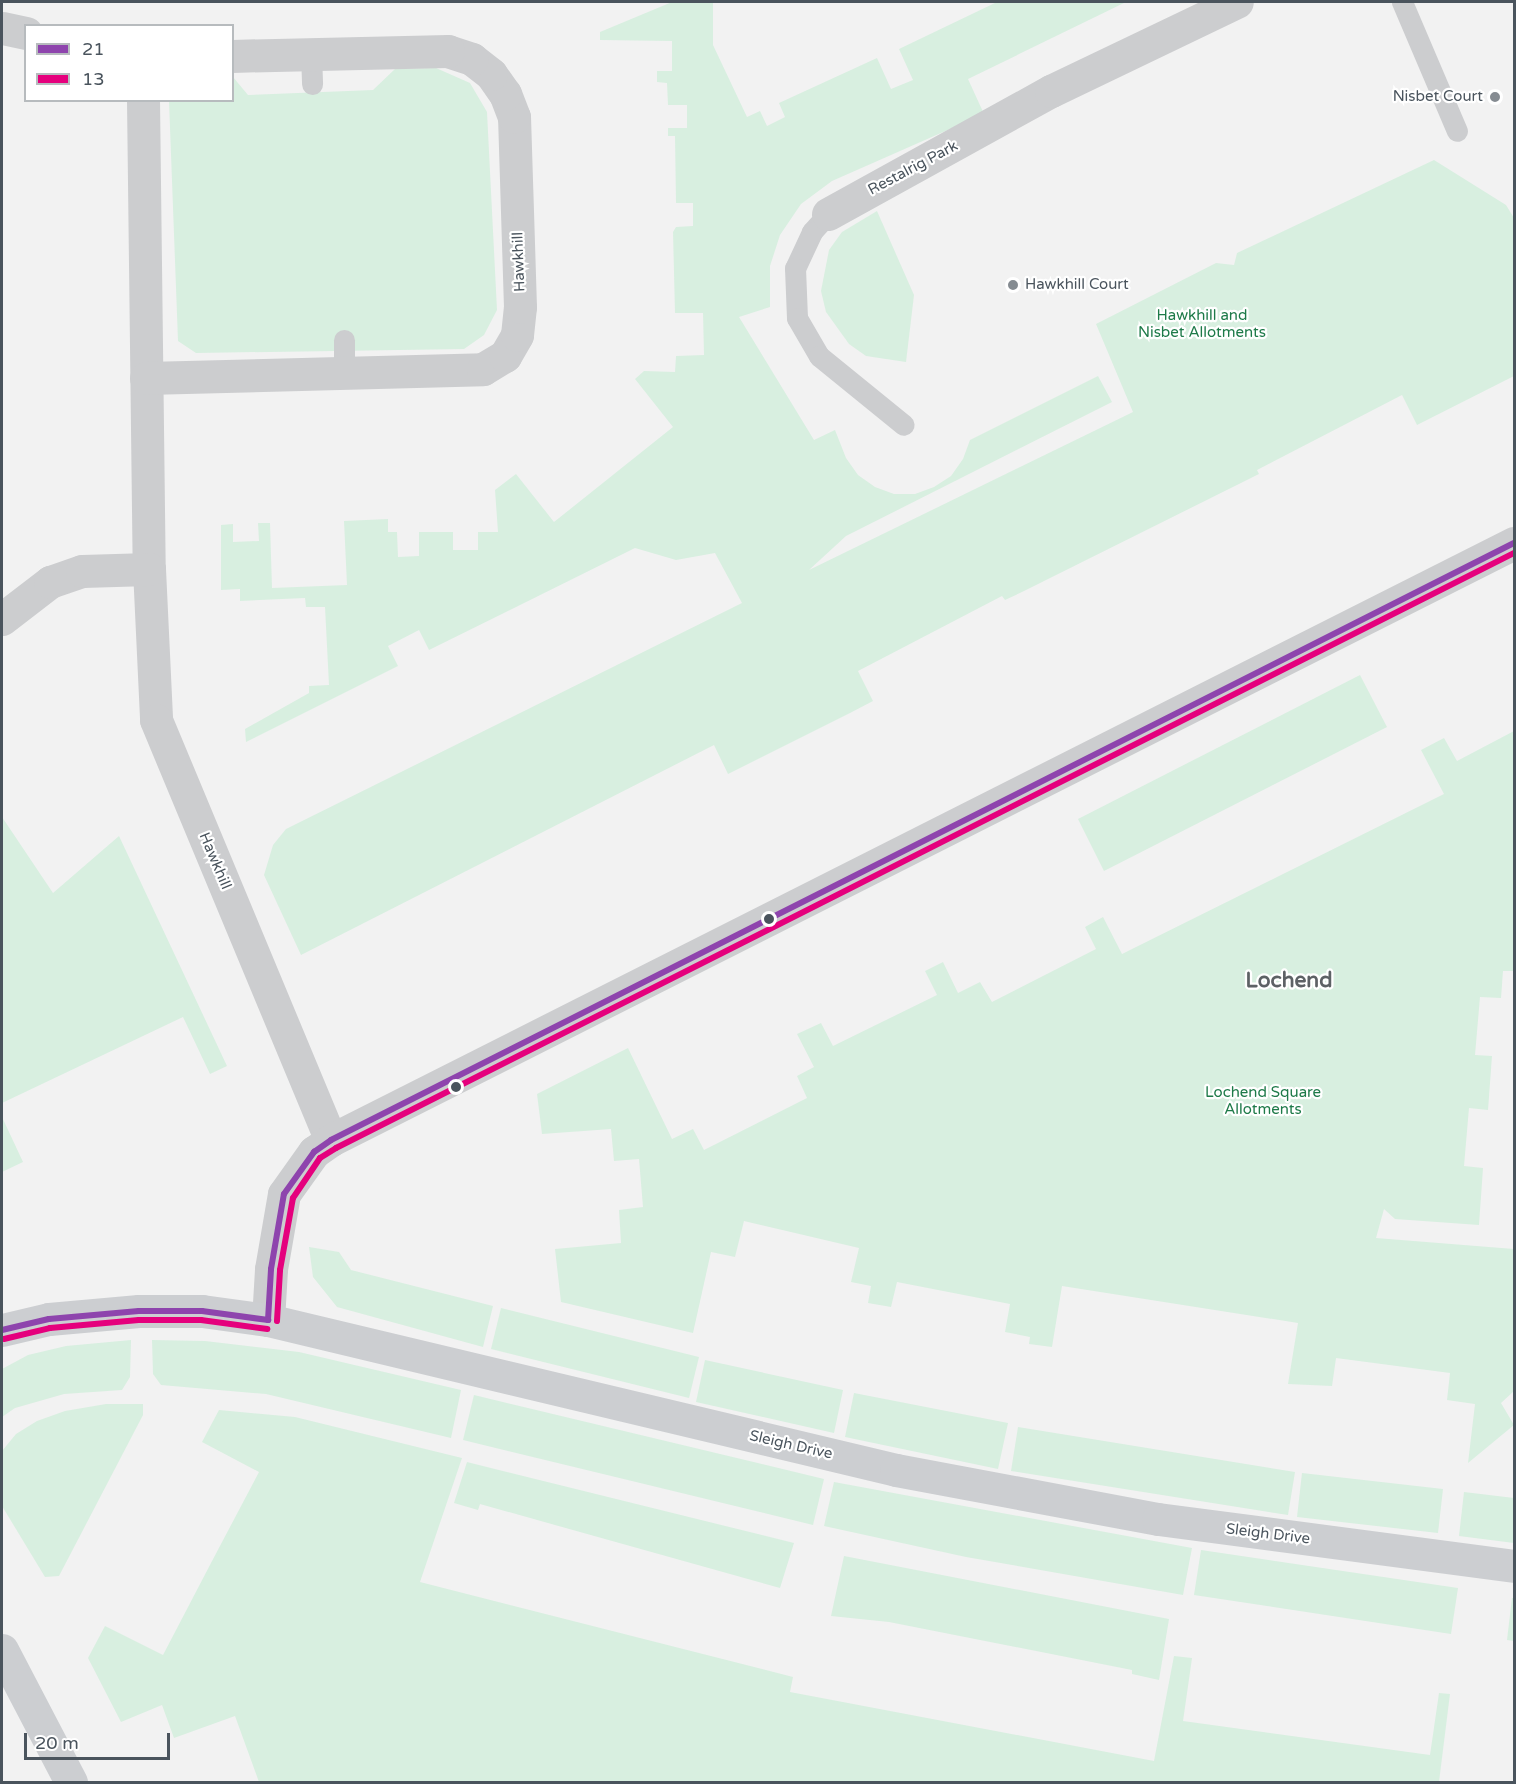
<!DOCTYPE html>
<html>
<head>
<meta charset="utf-8">
<style>
  body { margin:0 }
  #map { position:relative; width:1516px; height:1784px; overflow:hidden; background:#f2f2f2; font-family:"Varela Round",sans-serif }
  div>[style] { position:absolute }
  .green>* { inset:0; background:#d8efe0 }
  .lane>* { height:21px; margin:-10.5px; padding:0 10.5px; transform-origin:10.5px; border-radius:10.5px; background:#cccdcf }
  .street>* { height:33px; margin:-16.5px; padding:0 16.5px; transform-origin:16.5px; border-radius:16.5px; background:#cccdcf }
  .secondary>* { height:33px; margin:-16.5px; padding:0 16.5px; transform-origin:16.5px; border-radius:16.5px; background:#ccced1 }
  .bus-1>* { height:6px; margin:-3px; padding:0 3px; transform-origin:3px; border-radius:3px; background:#8e44ad }
  .bus-2>* { height:6px; margin:-3px; padding:0 3px; transform-origin:3px; border-radius:3px; background:#e5007d }
  .dots>* { width:16px; height:16px; translate:-50% -50%; box-sizing:border-box; border:3px solid #fff; border-radius:50% }
  span { translate:-50% -50%; white-space:nowrap; text-align:center; line-height:1.15; -webkit-text-stroke:4.5px #fff; paint-order:stroke }
  .poi-label { font-size:15px; color:#4a545d }
  .right { translate:-100% -50%; text-align:right }
  .left { translate:0 -50%; text-align:left }
  .street-label { font-size:15px; color:#4a545d }
  .park-label { font-size:15px; color:#1e7a49 }
  .district-label { font-size:21px; color:#5d6165; font-weight:700 }
  .frame { position:absolute; inset:0; border:3px solid #4a545d; pointer-events:none }
  .legend { position:absolute; left:24px; top:24px; width:210px; height:78px; box-sizing:border-box; background:#fff; border:2px solid #b7bbbe; margin:0; padding:8px 10px; list-style:none; font-size:18px; color:#4a545d }
  .legend li { display:flex; align-items:center; gap:12px; height:30px }
  .legend b { width:30px; border:2px solid #b7bbbe }
  .scale { position:absolute; left:24px; top:1733px; width:146px; height:27px; box-sizing:border-box; border:3px solid #4a545d; border-top:0; padding-left:8px; font-size:18px; line-height:21px; white-space:nowrap; color:#4a545d; -webkit-text-stroke:4px #fff; paint-order:stroke }
</style>
</head>
<body>
<div id="map">
  <div class="green">
    <i style="clip-path:polygon(672px 2px,713px 2px,713px 45px,747px 117px,760px 111px,767px 126px,785px 117px,779px 103px,877px 58px,891px 89px,913px 80px,899px 49px,997px 2px,1126px 2px,968px 79px,984px 114px,832px 181px,801px 204px,780px 235px,770px 266px,770px 307px,739px 317px,814px 440px,835px 430px,846px 458px,858px 475px,875px 487px,894px 494px,915px 494px,934px 487px,951px 476px,963px 459px,970px 440px,1098px 376px,1112px 402px,846px 536px,809px 570px,1133px 412px,1096px 324px,1216px 263px,1234px 265px,1237px 253px,1434px 160px,1506px 205px,1514px 218px,1514px 376px,1417px 425px,1402px 395px,1257px 470px,1259px 474px,1022px 592px,1005px 600px,1002px 596px,858px 671px,873px 701px,850px 713px,728px 774px,714px 745px,301px 955px,264px 875px,273px 845px,286px 829px,742px 603px,715px 553px,676px 560px,635px 548px,429px 650px,419px 630px,388px 646px,398px 666px,246px 742px,245px 729px,309px 693px,309px 686px,329px 685px,325px 607px,306px 607px,305px 598px,240px 601px,240px 589px,221px 590px,221px 525px,233px 524px,233px 542px,259px 541px,258px 523px,270px 523px,272px 588px,347px 585px,344px 521px,388px 519px,388px 532px,397px 532px,398px 557px,419px 556px,419px 532px,453px 532px,453px 550px,478px 550px,478px 532px,498px 532px,495px 490px,516px 474px,554px 522px,673px 427px,635px 379px,644px 371px,675px 372px,676px 356px,704px 355px,703px 313px,675px 313px,673px 232px,676px 227px,693px 226px,693px 203px,676px 203px,675px 136px,668px 136px,668px 128px,687px 128px,687px 105px,668px 105px,667px 83px,657px 82px,657px 71px,672px 71px,672px 41px,600px 40px,600px 32px)"></i>
    <i style="clip-path:polygon(436px 68px,470px 83px,487px 112px,497px 310px,484px 335px,464px 349px,196px 353px,178px 341px,169px 101px,232px 100px,233px 77px,248px 95px,373px 90px,395px 69px)"></i>
    <i style="clip-path:polygon(877px 211px,914px 295px,906px 362px,866px 356px,849px 344px,826px 312px,821px 291px,829px 250px,842px 232px)"></i>
    <i style="clip-path:polygon(1360px 675px,1387px 727px,1104px 871px,1078px 819px)"></i>
    <i style="clip-path:polygon(1514px 731px,1514px 971px,1503px 971px,1501px 998px,1480px 997px,1475px 1055px,1492px 1056px,1488px 1110px,1469px 1108px,1464px 1166px,1483px 1168px,1479px 1225px,1395px 1219px,1384px 1209px,1376px 1238px,1514px 1249px,1514px 1391px,1501px 1403px,1514px 1425px,1468px 1463px,1475px 1404px,1447px 1400px,1450px 1373px,1336px 1358px,1332px 1386px,1288px 1384px,1298px 1323px,1062px 1286px,1052px 1347px,1029px 1344px,1030px 1337px,1005px 1332px,1010px 1304px,897px 1282px,891px 1307px,868px 1303px,871px 1286px,851px 1282px,859px 1248px,744px 1221px,735px 1257px,711px 1252px,693px 1333px,561px 1302px,555px 1249px,621px 1243px,619px 1210px,643px 1207px,639px 1159px,614px 1161px,611px 1129px,542px 1134px,537px 1094px,628px 1048px,672px 1139px,693px 1129px,704px 1150px,807px 1098px,797px 1076px,814px 1067px,797px 1034px,821px 1023px,833px 1046px,937px 995px,925px 971px,943px 962px,958px 993px,980px 982px,992px 1002px,1096px 949px,1085px 927px,1103px 917px,1122px 954px,1444px 794px,1421px 750px,1444px 738px,1457px 761px)"></i>
    <i style="clip-path:polygon(2px 817px,53px 893px,119px 836px,227px 1066px,210px 1074px,183px 1017px,2px 1103px)"></i>
    <i style="clip-path:polygon(2px 1117px,23px 1162px,2px 1172px)"></i>
    <i style="clip-path:polygon(309px 1247px,339px 1252px,351px 1270px,493px 1306px,483px 1347px,337px 1307px,313px 1277px)"></i>
    <i style="clip-path:polygon(501px 1308px,699px 1357px,689px 1398px,491px 1349px)"></i>
    <i style="clip-path:polygon(131px 1340px,130px 1377px,122px 1390px,64px 1394px,15px 1408px,2px 1417px,2px 1369px,28px 1355px,66px 1346px)"></i>
    <i style="clip-path:polygon(152px 1340px,205px 1341px,299px 1352px,461px 1390px,451px 1438px,266px 1394px,161px 1385px,153px 1374px)"></i>
    <i style="clip-path:polygon(705px 1360px,843px 1390px,834px 1433px,696px 1402px)"></i>
    <i style="clip-path:polygon(854px 1393px,1008px 1423px,998px 1469px,845px 1437px)"></i>
    <i style="clip-path:polygon(474px 1395px,824px 1479px,813px 1525px,463px 1440px)"></i>
    <i style="clip-path:polygon(106px 1404px,143px 1404px,143px 1415px,59px 1576px,45px 1577px,2px 1506px,2px 1451px,16px 1434px,37px 1421px,65px 1411px)"></i>
    <i style="clip-path:polygon(219px 1410px,295px 1417px,462px 1458px,420px 1582px,793px 1677px,790px 1692px,1154px 1761px,1174px 1656px,1192px 1658px,1183px 1721px,1430px 1755px,1439px 1693px,1450px 1694px,1439px 1782px,259px 1782px,235px 1716px,174px 1738px,162px 1705px,121px 1722px,88px 1658px,105px 1626px,163px 1655px,211px 1563px,259px 1472px,202px 1442px)"></i>
    <i style="clip-path:polygon(1018px 1427px,1295px 1472px,1288px 1515px,1011px 1471px)"></i>
    <i style="clip-path:polygon(467px 1462px,794px 1543px,780px 1588px,480px 1504px,478px 1510px,454px 1503px)"></i>
    <i style="clip-path:polygon(1302px 1473px,1443px 1489px,1438px 1533px,1297px 1517px)"></i>
    <i style="clip-path:polygon(834px 1482px,1192px 1548px,1183px 1595px,966px 1557px,824px 1526px)"></i>
    <i style="clip-path:polygon(1464px 1492px,1514px 1498px,1514px 1543px,1459px 1536px)"></i>
    <i style="clip-path:polygon(1201px 1550px,1458px 1588px,1451px 1634px,1194px 1595px)"></i>
    <i style="clip-path:polygon(844px 1556px,1169px 1619px,1159px 1680px,1132px 1674px,1132px 1670px,889px 1622px,831px 1616px)"></i>
    <i style="clip-path:polygon(1512px 1598px,1514px 1598px,1514px 1641px,1507px 1640px)"></i>
  </div>
  <div class="lane">
    <i style="left:1402px;top:2px;width:140px;rotate:66.9deg"></i>
    <i style="left:311px;top:53px;width:31px;rotate:88deg"></i>
    <i style="left:828px;top:214px;width:24px;rotate:132deg"></i>
    <i style="left:812px;top:232px;width:40px;rotate:115deg"></i>
    <i style="left:795px;top:268px;width:50px;rotate:87.7deg"></i>
    <i style="left:797px;top:318px;width:44px;rotate:59.9deg"></i>
    <i style="left:819px;top:356px;width:109px;rotate:39.1deg"></i>
    <i style="left:344px;top:340px;width:33px;rotate:90deg"></i>
  </div>
  <div class="street">
    <i style="left:2px;top:28px;width:25px;rotate:12deg"></i>
    <i style="left:143px;top:100px;width:469px;rotate:89.3deg"></i>
    <i style="left:149px;top:569px;width:151px;rotate:87.3deg"></i>
    <i style="left:156px;top:720px;width:455px;rotate:67.4deg"></i>
    <i style="left:828px;top:214px;width:255px;rotate:-28.9deg"></i>
    <i style="left:1051px;top:91px;width:206px;rotate:-25.6deg"></i>
    <i style="left:146px;top:378px;width:337px;rotate:-1.5deg"></i>
    <i style="left:483px;top:369px;width:26px;rotate:-31deg"></i>
    <i style="left:505px;top:356px;width:24px;rotate:-60deg"></i>
    <i style="left:517px;top:335px;width:28px;rotate:-84deg"></i>
    <i style="left:520px;top:307px;width:190px;rotate:-91.8deg"></i>
    <i style="left:514px;top:117px;width:25px;rotate:-111deg"></i>
    <i style="left:505px;top:94px;width:24px;rotate:-125deg"></i>
    <i style="left:491px;top:74px;width:24px;rotate:-142deg"></i>
    <i style="left:472px;top:59px;width:25px;rotate:-162deg"></i>
    <i style="left:448px;top:51px;width:216px;rotate:178.7deg"></i>
    <i style="left:2px;top:619px;width:61px;rotate:-37.6deg"></i>
    <i style="left:50px;top:582px;width:34px;rotate:-19deg"></i>
    <i style="left:82px;top:571px;width:67px;rotate:-1.7deg"></i>
    <i style="left:268px;top:1320px;width:51px;rotate:-86.6deg"></i>
    <i style="left:271px;top:1269px;width:76px;rotate:-80.2deg"></i>
    <i style="left:284px;top:1194px;width:52px;rotate:-54.5deg"></i>
    <i style="left:314px;top:1152px;width:21px;rotate:-35deg"></i>
    <i style="left:331px;top:1140px;width:1325px;rotate:-26.78deg"></i>
  </div>
  <div class="secondary">
    <i style="left:2px;top:1330px;width:48px;rotate:-13.2deg"></i>
    <i style="left:49px;top:1319px;width:90px;rotate:-5.1deg"></i>
    <i style="left:139px;top:1311px;width:63px"></i>
    <i style="left:202px;top:1311px;width:67px;rotate:7.8deg"></i>
    <i style="left:268px;top:1320px;width:646px;rotate:13.43deg"></i>
    <i style="left:896px;top:1470px;width:267px;rotate:10.6deg"></i>
    <i style="left:1158px;top:1519px;width:359px;rotate:7.5deg"></i>
    <i style="left:2px;top:1650px;width:149px;rotate:62.4deg"></i>
  </div>
  <div class="bus-1">
    <i style="left:268px;top:1320px;width:51px;rotate:-86.6deg"></i>
    <i style="left:271px;top:1269px;width:76px;rotate:-80.2deg"></i>
    <i style="left:284px;top:1194px;width:52px;rotate:-54.5deg"></i>
    <i style="left:314px;top:1152px;width:21px;rotate:-35deg"></i>
    <i style="left:331px;top:1140px;width:1325px;rotate:-26.78deg"></i>
    <i style="left:2px;top:1330px;width:48px;rotate:-13.2deg"></i>
    <i style="left:49px;top:1319px;width:90px;rotate:-5.1deg"></i>
    <i style="left:139px;top:1311px;width:63px"></i>
    <i style="left:202px;top:1311px;width:67px;rotate:7.8deg"></i>
  </div>
  <div class="bus-2">
    <i style="left:277px;top:1321px;width:51px;rotate:-86.6deg"></i>
    <i style="left:280px;top:1270px;width:73px;rotate:-79.8deg"></i>
    <i style="left:293px;top:1198px;width:48px;rotate:-56deg"></i>
    <i style="left:320px;top:1158px;width:19px;rotate:-32deg"></i>
    <i style="left:336px;top:1148px;width:1320px;rotate:-26.8deg"></i>
    <i style="left:4px;top:1339px;width:47px;rotate:-13.4deg"></i>
    <i style="left:50px;top:1328px;width:89px;rotate:-5.1deg"></i>
    <i style="left:139px;top:1320px;width:62px"></i>
    <i style="left:201px;top:1320px;width:67px;rotate:7.8deg"></i>
  </div>
  <div class="dots">
    <i style="left:1495px;top:97px;background:#858b91"></i>
    <i style="left:1013px;top:285px;background:#858b91"></i>
    <i style="left:769px;top:919px;background:#4a545d"></i>
    <i style="left:456px;top:1087px;background:#4a545d"></i>
  </div>
  <div class="poi-label">
    <span class="right" style="left:1483px;top:97px">Nisbet Court</span>
    <span class="left" style="left:1025px;top:285px">Hawkhill Court</span>
  </div>
  <div class="street-label">
    <span style="left:913px;top:168px;rotate:-28deg">Restalrig Park</span>
    <span style="left:519px;top:262px;rotate:-92deg">Hawkhill</span>
    <span style="left:215px;top:861px;rotate:67deg">Hawkhill</span>
    <span style="left:791px;top:1445px;rotate:13deg">Sleigh Drive</span>
    <span style="left:1268px;top:1534px;rotate:7deg">Sleigh Drive</span>
  </div>
  <div class="park-label">
    <span style="left:1202px;top:324px">Hawkhill and<br>Nisbet Allotments</span>
    <span style="left:1263px;top:1101px">Lochend Square<br>Allotments</span>
  </div>
  <div class="district-label">
    <span style="left:1289px;top:981px">Lochend</span>
  </div>
  <div class="frame"></div>
  <ul class="legend">
  <li><b style="height:8px;background:#8e44ad"></b>21</li>
  <li><b style="height:8px;background:#e5007d"></b>13</li>
  </ul>
  <div class="scale">20 m</div>
</div>
</body>
</html>
